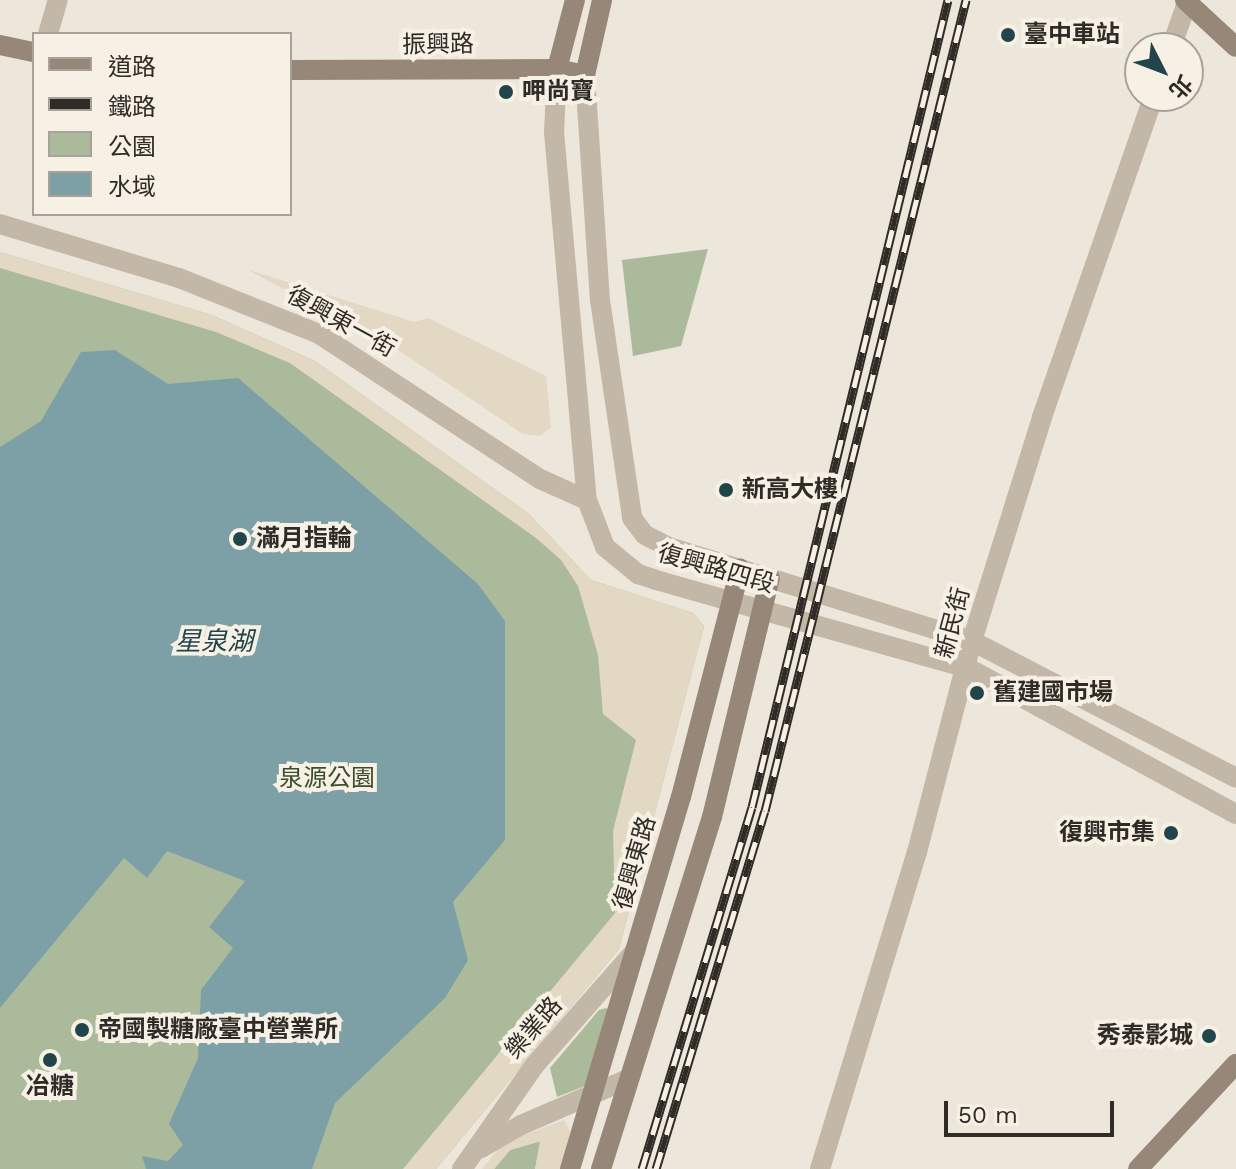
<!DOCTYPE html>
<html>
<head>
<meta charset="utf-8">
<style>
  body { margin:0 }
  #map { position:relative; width:1236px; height:1169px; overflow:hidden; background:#ede6da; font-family:"Work Sans","Noto Sans TC",sans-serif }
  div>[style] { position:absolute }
  .green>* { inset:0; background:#acba9c }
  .plaza>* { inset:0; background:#e3d8c3 }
  .water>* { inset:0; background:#7da0a6 }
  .street>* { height:20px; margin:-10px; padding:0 10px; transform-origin:10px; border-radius:10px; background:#c3b7a7 }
  .secondary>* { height:20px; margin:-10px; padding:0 10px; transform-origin:10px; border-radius:10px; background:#968779 }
  .rail>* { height:9px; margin-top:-4.5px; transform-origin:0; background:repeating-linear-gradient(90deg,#f6f0e5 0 18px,#312b27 0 36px); box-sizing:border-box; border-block:2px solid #312b27 }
  .dots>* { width:22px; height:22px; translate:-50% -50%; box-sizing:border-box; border:4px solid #f6f0e5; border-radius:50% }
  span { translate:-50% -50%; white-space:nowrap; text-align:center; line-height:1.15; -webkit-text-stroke:8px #f6f0e5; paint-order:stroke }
  .poi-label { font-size:24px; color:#312b27; font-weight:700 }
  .left { translate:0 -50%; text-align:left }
  .right { translate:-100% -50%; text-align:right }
  .street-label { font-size:24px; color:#312b27 }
  .park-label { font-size:24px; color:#3d4c2e }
  .water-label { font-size:26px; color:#22454c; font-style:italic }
  .legend { position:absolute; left:32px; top:32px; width:260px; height:184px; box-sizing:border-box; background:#f6f0e5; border:2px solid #a7a199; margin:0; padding:10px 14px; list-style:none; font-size:24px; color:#312b27 }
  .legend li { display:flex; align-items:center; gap:16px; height:40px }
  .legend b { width:40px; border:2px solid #a7a199 }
  .north { position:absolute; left:1124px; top:32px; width:80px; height:80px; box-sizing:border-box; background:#f6f0e5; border:2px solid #a7a199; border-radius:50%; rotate:132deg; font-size:22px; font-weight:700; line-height:32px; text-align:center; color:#312b27 }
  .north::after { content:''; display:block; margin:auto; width:28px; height:36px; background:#22454c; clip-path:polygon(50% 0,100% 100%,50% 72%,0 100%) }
  .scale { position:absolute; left:944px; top:1101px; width:170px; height:36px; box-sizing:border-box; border:4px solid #312b27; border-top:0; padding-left:10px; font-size:24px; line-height:28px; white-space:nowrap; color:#312b27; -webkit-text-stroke:6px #f6f0e5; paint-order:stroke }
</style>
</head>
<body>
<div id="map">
  <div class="green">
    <i style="clip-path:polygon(708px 249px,681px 346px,633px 356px,622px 260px)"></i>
    <i style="clip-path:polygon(0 252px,212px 315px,315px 361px,528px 513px,591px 580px,693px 613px,704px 626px,619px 949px,436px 1169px,0 1169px)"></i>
    <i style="clip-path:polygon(606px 1008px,611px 1013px,585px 1086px,557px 1097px,550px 1068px,599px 1010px)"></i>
    <i style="clip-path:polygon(541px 1141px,535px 1169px,494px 1169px,510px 1150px)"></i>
  </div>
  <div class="plaza">
    <i style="clip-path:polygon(0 252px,212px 315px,315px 361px,528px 513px,591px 580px,693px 613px,704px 626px,619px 949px,436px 1169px,403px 1169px,615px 913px,613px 831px,636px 740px,603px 714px,598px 655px,578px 586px,561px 560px,536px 538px,290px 363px,216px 332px,0 268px)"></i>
    <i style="clip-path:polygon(246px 269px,414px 322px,428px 318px,546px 376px,551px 427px,540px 436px,523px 434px,386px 342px)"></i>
    <i style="clip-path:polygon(564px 1120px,571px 1133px,561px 1169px,535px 1169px,540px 1141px,510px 1150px,494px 1169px,482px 1169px,503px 1143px)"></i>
  </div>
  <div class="water">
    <i style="clip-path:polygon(115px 350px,168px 384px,238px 378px,478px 584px,505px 621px,505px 840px,453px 902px,468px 960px,445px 998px,335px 1103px,312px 1169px,146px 1169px,142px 1156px,168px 1161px,183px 1145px,169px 1124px,198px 1058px,201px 990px,233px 948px,209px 927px,245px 881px,167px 851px,147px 878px,124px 858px,0 1008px,0 447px,41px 421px,81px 352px)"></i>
  </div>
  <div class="street">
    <i style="left:48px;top:34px;width:35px;rotate:-74deg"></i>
    <i style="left:1171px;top:48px;width:51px;rotate:-70.5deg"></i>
    <i style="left:557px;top:69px;width:63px;rotate:92.7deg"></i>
    <i style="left:554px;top:132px;width:369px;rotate:84.9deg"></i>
    <i style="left:587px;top:500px;width:50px;rotate:69deg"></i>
    <i style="left:605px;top:547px;width:43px;rotate:39.3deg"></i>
    <i style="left:638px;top:574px;width:19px;rotate:18deg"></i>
    <i style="left:656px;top:580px;width:324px;rotate:15.8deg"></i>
    <i style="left:968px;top:668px;width:305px;rotate:28.6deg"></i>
    <i style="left:585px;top:75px;width:225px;rotate:86.2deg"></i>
    <i style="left:600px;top:300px;width:220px;rotate:81.6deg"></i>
    <i style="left:632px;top:518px;width:21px;rotate:53deg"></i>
    <i style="left:645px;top:535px;width:27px;rotate:27deg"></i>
    <i style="left:669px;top:547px;width:317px;rotate:17.2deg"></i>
    <i style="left:972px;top:641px;width:297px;rotate:27.4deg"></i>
    <i style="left:0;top:224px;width:187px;rotate:16.8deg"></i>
    <i style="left:179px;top:278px;width:151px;rotate:21.8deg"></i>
    <i style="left:319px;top:334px;width:264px;rotate:33.3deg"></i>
    <i style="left:540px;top:479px;width:51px;rotate:24.1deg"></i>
    <i style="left:481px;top:1148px;width:46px;rotate:-29.9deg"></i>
    <i style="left:521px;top:1125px;width:116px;rotate:-23.3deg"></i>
    <i style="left:462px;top:1169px;width:126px;rotate:-55deg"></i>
    <i style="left:534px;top:1066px;width:154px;rotate:-48.7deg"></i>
    <i style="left:820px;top:1169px;width:332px;rotate:-73deg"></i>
    <i style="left:917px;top:852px;width:218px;rotate:-75.4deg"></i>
    <i style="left:972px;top:641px;width:235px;rotate:-72.6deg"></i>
    <i style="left:1042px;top:417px;width:340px;rotate:-70.8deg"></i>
  </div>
  <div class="secondary">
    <i style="left:1185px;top:0;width:69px;rotate:42.7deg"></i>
    <i style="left:0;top:45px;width:35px;rotate:12deg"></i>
    <i style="left:557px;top:69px;width:71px;rotate:-75.4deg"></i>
    <i style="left:290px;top:70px;width:267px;rotate:-0.2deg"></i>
    <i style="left:557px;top:69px;width:29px;rotate:12deg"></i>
    <i style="left:585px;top:75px;width:77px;rotate:-77.2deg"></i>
    <i style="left:570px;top:1169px;width:388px;rotate:-73.4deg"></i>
    <i style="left:681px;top:797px;width:236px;rotate:-75.5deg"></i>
    <i style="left:601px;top:1169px;width:369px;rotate:-72.5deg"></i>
    <i style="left:712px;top:817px;width:246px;rotate:-76.4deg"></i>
    <i style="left:1138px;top:1169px;width:144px;rotate:-47deg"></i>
  </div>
  <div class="rail">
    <i style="left:642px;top:1169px;width:378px;rotate:-73.1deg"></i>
    <i style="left:752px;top:807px;width:830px;rotate:-76.35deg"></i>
    <i style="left:656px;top:1169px;width:374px;rotate:-73.1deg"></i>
    <i style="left:765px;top:811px;width:836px;rotate:-76.08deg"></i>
  </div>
  <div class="dots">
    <i style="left:1008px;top:35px;background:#22454c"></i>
    <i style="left:506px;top:92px;background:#22454c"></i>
    <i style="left:726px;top:490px;background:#22454c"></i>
    <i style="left:240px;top:539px;background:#22454c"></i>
    <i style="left:977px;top:693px;background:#22454c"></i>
    <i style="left:1171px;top:833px;background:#22454c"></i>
    <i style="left:82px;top:1030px;background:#22454c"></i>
    <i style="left:1209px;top:1036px;background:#22454c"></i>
    <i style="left:50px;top:1060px;background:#22454c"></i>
  </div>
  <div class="poi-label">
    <span class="left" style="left:1024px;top:35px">臺中車站</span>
    <span class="left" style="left:522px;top:92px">呷尚寶</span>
    <span class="left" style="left:742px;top:490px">新高大樓</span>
    <span class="left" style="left:256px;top:539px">滿月指輪</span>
    <span class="left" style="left:993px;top:693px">舊建國市場</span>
    <span class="right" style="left:1155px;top:833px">復興市集</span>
    <span class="left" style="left:98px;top:1030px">帝國製糖廠臺中營業所</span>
    <span class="right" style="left:1193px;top:1036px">秀泰影城</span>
    <span style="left:50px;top:1087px">冶糖</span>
  </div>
  <div class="street-label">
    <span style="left:438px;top:45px;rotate:-1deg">振興路</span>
    <span style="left:341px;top:322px;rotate:29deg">復興東一街</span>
    <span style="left:716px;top:569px;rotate:16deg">復興路四段</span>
    <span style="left:953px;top:623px;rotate:-75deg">新民街</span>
    <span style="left:635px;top:863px;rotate:-74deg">復興東路</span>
    <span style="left:534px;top:1028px;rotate:-49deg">樂業路</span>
  </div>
  <div class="park-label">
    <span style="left:327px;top:779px">泉源公園</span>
  </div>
  <div class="water-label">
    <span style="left:214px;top:642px">星泉湖</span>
  </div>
  <ul class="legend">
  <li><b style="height:10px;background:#968779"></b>道路</li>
  <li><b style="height:10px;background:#312b27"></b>鐵路</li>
  <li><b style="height:22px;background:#acba9c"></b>公園</li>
  <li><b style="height:22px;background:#7da0a6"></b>水域</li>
  </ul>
  <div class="north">北</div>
  <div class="scale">50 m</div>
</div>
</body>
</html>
